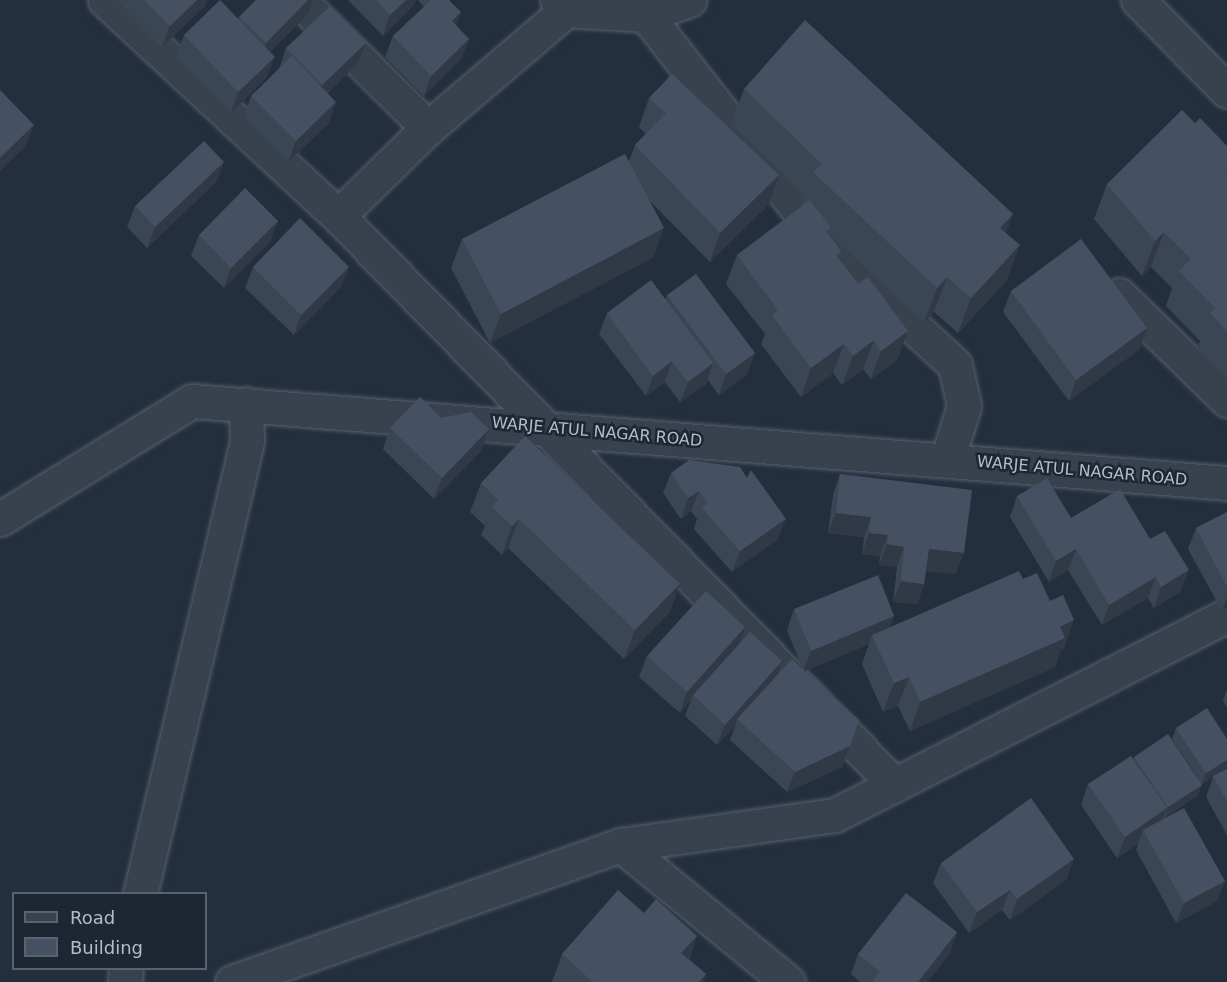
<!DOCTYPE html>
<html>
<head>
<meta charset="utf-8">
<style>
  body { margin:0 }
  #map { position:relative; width:1227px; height:982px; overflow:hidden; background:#242f3e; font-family:"DejaVu Sans",sans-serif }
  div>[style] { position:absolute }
  .roads { filter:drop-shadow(0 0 2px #565f6c) drop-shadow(0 0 2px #565f6c) }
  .minor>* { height:33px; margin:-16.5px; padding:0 16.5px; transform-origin:16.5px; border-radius:16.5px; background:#38414e }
  .wall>* { inset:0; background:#3b4654 }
  .shaded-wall>* { inset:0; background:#303945 }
  .building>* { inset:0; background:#455162 }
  span { translate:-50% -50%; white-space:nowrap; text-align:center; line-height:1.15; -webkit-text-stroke:5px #1d2633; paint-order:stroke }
  .street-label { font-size:16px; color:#b4bcc9 }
  .legend { position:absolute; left:12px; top:892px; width:195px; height:78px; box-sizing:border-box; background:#1d2633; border:2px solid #59626f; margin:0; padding:8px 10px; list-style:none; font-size:18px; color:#b4bcc9 }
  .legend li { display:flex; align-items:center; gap:12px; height:30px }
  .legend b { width:30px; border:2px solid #59626f }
</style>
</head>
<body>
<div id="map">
  <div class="roads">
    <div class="minor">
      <i style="left:105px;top:0;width:318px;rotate:42.8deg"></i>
      <i style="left:338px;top:216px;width:796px;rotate:45.61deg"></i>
      <i style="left:299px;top:0;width:182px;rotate:44.8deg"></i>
      <i style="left:557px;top:0;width:13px;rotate:48deg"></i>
      <i style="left:566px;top:10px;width:80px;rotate:3.6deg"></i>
      <i style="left:646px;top:15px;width:46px;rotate:-19.2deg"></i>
      <i style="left:1138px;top:0;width:127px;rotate:45.6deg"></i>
      <i style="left:646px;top:15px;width:297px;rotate:52deg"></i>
      <i style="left:829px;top:249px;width:171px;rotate:42.6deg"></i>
      <i style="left:955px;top:365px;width:42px;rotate:77.6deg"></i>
      <i style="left:964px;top:406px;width:57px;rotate:107.5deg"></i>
      <i style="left:338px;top:216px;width:126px;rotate:-44.4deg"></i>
      <i style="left:428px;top:128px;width:182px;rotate:-40.5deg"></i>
      <i style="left:1119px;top:295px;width:151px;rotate:44.2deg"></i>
      <i style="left:0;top:519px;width:225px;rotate:-31.6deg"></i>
      <i style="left:192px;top:401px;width:1038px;rotate:4.53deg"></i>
      <i style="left:621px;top:845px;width:216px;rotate:39.4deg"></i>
      <i style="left:140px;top:894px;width:466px;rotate:-76.7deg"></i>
      <i style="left:247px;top:440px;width:36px;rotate:-92deg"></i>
      <i style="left:125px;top:982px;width:14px;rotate:-86deg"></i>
      <i style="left:232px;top:982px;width:412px;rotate:-19.4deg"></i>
      <i style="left:621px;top:845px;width:216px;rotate:-8deg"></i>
      <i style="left:835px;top:815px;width:440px;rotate:-27deg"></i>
    </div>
  </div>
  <div class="wall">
    <i style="clip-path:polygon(116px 0,207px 0,205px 6px,162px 47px)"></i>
    <i style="clip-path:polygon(256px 0,313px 0,308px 14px,270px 52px,267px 77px,231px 113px,176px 56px,184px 35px,238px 19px,239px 17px)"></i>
    <i style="clip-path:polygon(348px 0,416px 0,413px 6px,383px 36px)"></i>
    <i style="clip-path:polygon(418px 0,449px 0,456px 26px,469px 39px,461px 59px,424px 96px,385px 57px,393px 36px,424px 7px)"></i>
    <i style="clip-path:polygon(366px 43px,358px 63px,328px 93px,329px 123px,288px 162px,244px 116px,251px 96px,279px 69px,286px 48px)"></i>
    <i style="clip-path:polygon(744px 89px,1013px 214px,1006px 233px,1007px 280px,958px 333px,934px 312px,924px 323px,829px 234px,828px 235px,841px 251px,838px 258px,858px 284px,908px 331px,897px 360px,871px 379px,863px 369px,842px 385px,833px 373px,801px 397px,761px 344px,765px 334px,726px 284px,737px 255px,801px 207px,805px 195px,731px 124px)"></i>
    <i style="clip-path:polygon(649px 98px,779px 175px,769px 204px,710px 262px,649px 200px,654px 257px,490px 343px,451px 268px,462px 239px,629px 161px,635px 145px,646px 134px,639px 127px)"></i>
    <i style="clip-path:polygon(1195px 123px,1227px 146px,1227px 379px,1197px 348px,1200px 341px,1166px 306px,1172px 288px,1151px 267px,1142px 276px,1094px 219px,1107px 184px)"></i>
    <i style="clip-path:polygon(224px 162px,216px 182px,147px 248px,127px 227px,135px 206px)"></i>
    <i style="clip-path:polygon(278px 221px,270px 242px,224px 288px,191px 256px,199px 235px)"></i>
    <i style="clip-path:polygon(253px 267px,341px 287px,294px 335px,245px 288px)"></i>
    <i style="clip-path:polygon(1011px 291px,1140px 349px,1069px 401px,1003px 312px)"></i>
    <i style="clip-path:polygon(667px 295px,755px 353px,747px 374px,719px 395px,707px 379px,706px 384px,680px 402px,665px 382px,646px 396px,599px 334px,607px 313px,665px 299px)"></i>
    <i style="clip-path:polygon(441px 418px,489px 429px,482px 450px,434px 499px,383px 449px,390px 428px)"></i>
    <i style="clip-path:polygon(671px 473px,778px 539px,732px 572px,694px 529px,697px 519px,691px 511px,681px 519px,663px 493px)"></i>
    <i style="clip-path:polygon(840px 474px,956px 574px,926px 571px,924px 584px,917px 604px,893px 602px,897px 567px,879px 565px,880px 556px,862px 554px,864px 537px,828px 533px,833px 495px)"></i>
    <i style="clip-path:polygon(481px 483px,670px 612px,624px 659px,508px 548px,502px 555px,481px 535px,485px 526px,470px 512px)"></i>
    <i style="clip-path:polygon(1017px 496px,1071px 518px,1181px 591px,1154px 608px,1148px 598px,1102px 625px,1068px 570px,1049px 582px,1010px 517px)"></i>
    <i style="clip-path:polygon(1227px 512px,1227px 608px,1222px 611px,1188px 549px,1196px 528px)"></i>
    <i style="clip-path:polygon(1023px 579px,1064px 649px,1061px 650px,1055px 667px,910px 731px,898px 706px,883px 712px,862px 664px,869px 644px,805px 671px,859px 720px,842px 767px,787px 792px,730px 740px,735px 726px,717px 745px,685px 716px,691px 700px,680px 713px,639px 677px,647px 656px,745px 627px,739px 645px,782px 661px,777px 675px,802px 668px,787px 630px,794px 609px,894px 616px,890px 627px)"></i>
    <i style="clip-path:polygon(1227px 689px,1227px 707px,1223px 701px)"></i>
    <i style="clip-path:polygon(1176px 728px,1227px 739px,1227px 768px,1221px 772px,1227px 769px,1227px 835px,1206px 797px,1213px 777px,1202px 784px,1198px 795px,1165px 818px,1225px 881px,1217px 901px,1176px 923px,1136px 850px,1138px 844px,1117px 858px,1081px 805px,1088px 784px,1134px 759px,1134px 757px,1198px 778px,1172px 739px)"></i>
    <i style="clip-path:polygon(1074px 859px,1066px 880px,1010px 920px,1002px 910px,969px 933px,933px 883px,941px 863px)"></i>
    <i style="clip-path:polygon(644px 913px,697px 936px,689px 959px,706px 974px,703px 982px,552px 982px,562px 954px)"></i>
    <i style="clip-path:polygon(957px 932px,950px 953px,927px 982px,860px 982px,851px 974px,858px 954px)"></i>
  </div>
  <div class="shaded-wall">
    <i style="clip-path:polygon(197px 0,207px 0,205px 6px,162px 47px,170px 26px)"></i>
    <i style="clip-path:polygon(308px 0,313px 0,308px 14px,259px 64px,266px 43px)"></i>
    <i style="clip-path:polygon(406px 0,416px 0,413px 6px,383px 36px,390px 15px)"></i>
    <i style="clip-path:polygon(461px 12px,454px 33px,452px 21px)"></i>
    <i style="clip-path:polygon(469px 39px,461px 59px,424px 96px,431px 76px)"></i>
    <i style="clip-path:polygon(366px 43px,358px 63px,315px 106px,322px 85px)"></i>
    <i style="clip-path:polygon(275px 57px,267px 77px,231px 113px,238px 92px)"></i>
    <i style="clip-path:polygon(336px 102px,329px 123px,288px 162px,296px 141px)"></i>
    <i style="clip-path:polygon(34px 125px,26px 146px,0 171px,0 158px)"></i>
    <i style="clip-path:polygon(224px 162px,216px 182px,147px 248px,155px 227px)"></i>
    <i style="clip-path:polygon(779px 175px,769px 204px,710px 262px,720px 233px)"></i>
    <i style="clip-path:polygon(1013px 214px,1001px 249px,1000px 228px)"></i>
    <i style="clip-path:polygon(278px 221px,270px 242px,224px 288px,231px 268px)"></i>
    <i style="clip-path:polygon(664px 228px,654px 257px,490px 343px,501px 314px)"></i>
    <i style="clip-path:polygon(1164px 232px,1151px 267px,1142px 276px,1155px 241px)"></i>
    <i style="clip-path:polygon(1020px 245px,1007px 280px,958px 333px,971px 298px)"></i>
    <i style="clip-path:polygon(349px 267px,341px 287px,294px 335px,301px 315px)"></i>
    <i style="clip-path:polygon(947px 277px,934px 312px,924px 323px,937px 288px)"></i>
    <i style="clip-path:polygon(1147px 328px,1140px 349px,1069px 401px,1076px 380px)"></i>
    <i style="clip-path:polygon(908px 331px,897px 360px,871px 379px,881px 351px)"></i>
    <i style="clip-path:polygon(874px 340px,863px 369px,842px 385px,853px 356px)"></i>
    <i style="clip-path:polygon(844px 344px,833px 373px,801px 397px,811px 368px)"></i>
    <i style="clip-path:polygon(755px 353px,747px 374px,719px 395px,726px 374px)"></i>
    <i style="clip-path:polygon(672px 361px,665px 382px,646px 396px,653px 376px)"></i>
    <i style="clip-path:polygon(713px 363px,706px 384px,680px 402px,688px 382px)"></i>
    <i style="clip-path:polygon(489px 429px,482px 450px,434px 499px,442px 478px)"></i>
    <i style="clip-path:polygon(699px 491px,691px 511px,681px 519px,688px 498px)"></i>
    <i style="clip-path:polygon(836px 513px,871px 517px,864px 537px,828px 533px)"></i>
    <i style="clip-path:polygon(519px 519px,508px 548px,502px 555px,512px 526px)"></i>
    <i style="clip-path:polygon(786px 519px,778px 539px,732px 572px,740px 551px)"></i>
    <i style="clip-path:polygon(869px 533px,888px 535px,880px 556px,862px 554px)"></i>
    <i style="clip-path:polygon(887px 544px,904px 547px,897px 567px,879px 565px)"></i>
    <i style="clip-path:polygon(929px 549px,964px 553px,956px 574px,921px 570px)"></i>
    <i style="clip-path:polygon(1076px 549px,1068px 570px,1049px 582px,1056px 561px)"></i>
    <i style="clip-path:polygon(1189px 570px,1181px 591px,1154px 608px,1161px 587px)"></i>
    <i style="clip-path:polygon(1156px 577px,1148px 598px,1102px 625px,1109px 605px)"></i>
    <i style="clip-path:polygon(901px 581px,924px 584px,917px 604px,893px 602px)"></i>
    <i style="clip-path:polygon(680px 584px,670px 612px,624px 659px,635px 630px)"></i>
    <i style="clip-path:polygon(1227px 596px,1227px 608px,1222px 611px)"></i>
    <i style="clip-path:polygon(894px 616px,886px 637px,872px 635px,869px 644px,803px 672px,811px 651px)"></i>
    <i style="clip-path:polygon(1074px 620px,1064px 649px,1061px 650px,1055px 667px,910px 731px,920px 702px,1060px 627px)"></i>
    <i style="clip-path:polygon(745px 627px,738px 648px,693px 695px,691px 700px,680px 713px,687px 692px)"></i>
    <i style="clip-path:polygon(782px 661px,775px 682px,737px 719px,735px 726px,717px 745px,725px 725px)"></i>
    <i style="clip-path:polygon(909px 677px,898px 706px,883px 712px,894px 683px)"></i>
    <i style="clip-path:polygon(850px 746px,842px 767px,787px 792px,795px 772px)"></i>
    <i style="clip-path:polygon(1227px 760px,1227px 768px,1202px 784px,1206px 773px)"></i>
    <i style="clip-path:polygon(1202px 785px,1198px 795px,1165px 818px,1168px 807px)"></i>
    <i style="clip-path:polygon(1167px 808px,1159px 829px,1143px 830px,1138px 844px,1117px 858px,1125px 837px)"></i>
    <i style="clip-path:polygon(1074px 859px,1066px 880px,1010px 920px,1017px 899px)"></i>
    <i style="clip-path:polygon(1225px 881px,1217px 901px,1176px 923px,1184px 903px)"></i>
    <i style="clip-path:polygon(1010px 890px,1002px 910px,969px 933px,977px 912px)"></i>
    <i style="clip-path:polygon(957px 932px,950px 953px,927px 982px,918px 982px)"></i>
    <i style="clip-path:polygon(697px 936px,686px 965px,681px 953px)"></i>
    <i style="clip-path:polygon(706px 974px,703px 982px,699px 982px)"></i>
  </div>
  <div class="building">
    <i style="clip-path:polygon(144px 0,197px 0,170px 26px)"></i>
    <i style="clip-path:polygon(220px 0,275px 57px,238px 92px,184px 35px)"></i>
    <i style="clip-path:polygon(256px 0,308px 0,266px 43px,239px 17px)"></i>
    <i style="clip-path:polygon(376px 0,406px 0,390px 15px)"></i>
    <i style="clip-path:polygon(431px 0,449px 0,461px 12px,452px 21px,469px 39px,431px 76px,393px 36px)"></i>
    <i style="clip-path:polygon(330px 6px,366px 43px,322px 85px,286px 48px)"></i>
    <i style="clip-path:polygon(805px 20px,1013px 214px,1000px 228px,1020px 245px,971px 298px,947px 277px,937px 288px,813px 172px,822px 164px,744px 89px)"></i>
    <i style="clip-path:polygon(292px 56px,336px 102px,296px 141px,251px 96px)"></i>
    <i style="clip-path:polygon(672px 74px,779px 175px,720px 233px,635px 145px,666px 113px,649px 98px)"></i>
    <i style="clip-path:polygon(0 90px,34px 125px,0 158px)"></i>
    <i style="clip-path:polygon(1182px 110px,1195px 123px,1200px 118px,1227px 146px,1227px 167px,1226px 169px,1227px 170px,1227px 331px,1210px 313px,1216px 309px,1179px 271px,1191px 259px,1164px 232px,1155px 241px,1107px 184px)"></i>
    <i style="clip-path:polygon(204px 141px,224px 162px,155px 227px,135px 206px)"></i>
    <i style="clip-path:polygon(625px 154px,664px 228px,501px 314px,462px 239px)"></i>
    <i style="clip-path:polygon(245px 188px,278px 221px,231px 268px,199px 235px)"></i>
    <i style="clip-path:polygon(810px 200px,831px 228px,826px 231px,841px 251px,836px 255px,858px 284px,868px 277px,908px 331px,881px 351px,874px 340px,853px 356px,844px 344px,811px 368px,772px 315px,778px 310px,737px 255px)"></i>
    <i style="clip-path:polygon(300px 218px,349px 267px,301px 315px,253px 267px)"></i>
    <i style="clip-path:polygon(1081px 239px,1147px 328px,1076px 380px,1011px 291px)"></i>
    <i style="clip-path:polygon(696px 274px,755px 353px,726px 374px,667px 295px)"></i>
    <i style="clip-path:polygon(651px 280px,713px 363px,688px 382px,672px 361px,653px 376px,607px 313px)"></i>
    <i style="clip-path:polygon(420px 397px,441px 418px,471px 412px,489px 429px,442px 478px,390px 428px)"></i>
    <i style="clip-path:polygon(525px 436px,680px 584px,635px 630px,519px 519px,512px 526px,492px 507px,498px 500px,481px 483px)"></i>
    <i style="clip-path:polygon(689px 460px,740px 467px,747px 478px,751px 470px,786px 519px,740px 551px,702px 508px,708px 503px,699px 491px,688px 498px,671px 473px)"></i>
    <i style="clip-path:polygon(840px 474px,972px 490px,964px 553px,929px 549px,924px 584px,901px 581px,904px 547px,887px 544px,888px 535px,869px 533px,871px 517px,836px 513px)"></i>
    <i style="clip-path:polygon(1047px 478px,1071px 518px,1120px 489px,1150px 539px,1165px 531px,1189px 570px,1161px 587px,1156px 577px,1109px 605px,1076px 549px,1056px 561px,1017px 496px)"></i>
    <i style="clip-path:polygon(1227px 512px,1227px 587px,1196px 528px)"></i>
    <i style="clip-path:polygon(1019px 571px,1023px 579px,1037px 573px,1050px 601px,1063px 595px,1074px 620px,1060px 627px,1065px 638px,920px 702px,909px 677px,894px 683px,872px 635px)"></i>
    <i style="clip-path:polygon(878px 575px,894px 616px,811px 651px,794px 609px)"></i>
    <i style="clip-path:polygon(706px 591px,745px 627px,687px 692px,647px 656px)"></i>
    <i style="clip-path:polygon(750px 632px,782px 661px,725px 725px,693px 695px)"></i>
    <i style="clip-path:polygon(792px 659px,859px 720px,850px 746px,795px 772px,737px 719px)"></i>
    <i style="clip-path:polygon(1207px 708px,1227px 739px,1227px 760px,1206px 773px,1176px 728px)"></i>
    <i style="clip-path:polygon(1168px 734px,1202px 785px,1168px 807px,1134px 757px)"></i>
    <i style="clip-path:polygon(1131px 756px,1167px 808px,1125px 837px,1088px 784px)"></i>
    <i style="clip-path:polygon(1227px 769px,1227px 801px,1213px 776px)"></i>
    <i style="clip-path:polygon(1031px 798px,1074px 859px,1017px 899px,1010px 890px,977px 912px,941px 863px)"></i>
    <i style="clip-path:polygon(1184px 808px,1225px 881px,1184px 903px,1143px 830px)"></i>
    <i style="clip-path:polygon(618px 890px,644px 913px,656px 899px,697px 936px,681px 953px,706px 974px,699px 982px,593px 982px,562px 954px)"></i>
    <i style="clip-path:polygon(906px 893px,957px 932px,918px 982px,875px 982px,873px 980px,880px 972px,858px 954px)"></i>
  </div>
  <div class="street-label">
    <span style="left:597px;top:432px;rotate:5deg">WARJE ATUL NAGAR ROAD</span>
    <span style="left:1082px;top:471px;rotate:5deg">WARJE ATUL NAGAR ROAD</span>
  </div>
  <ul class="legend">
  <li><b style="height:8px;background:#38414e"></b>Road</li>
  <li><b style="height:16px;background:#455162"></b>Building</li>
  </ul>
</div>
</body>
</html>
